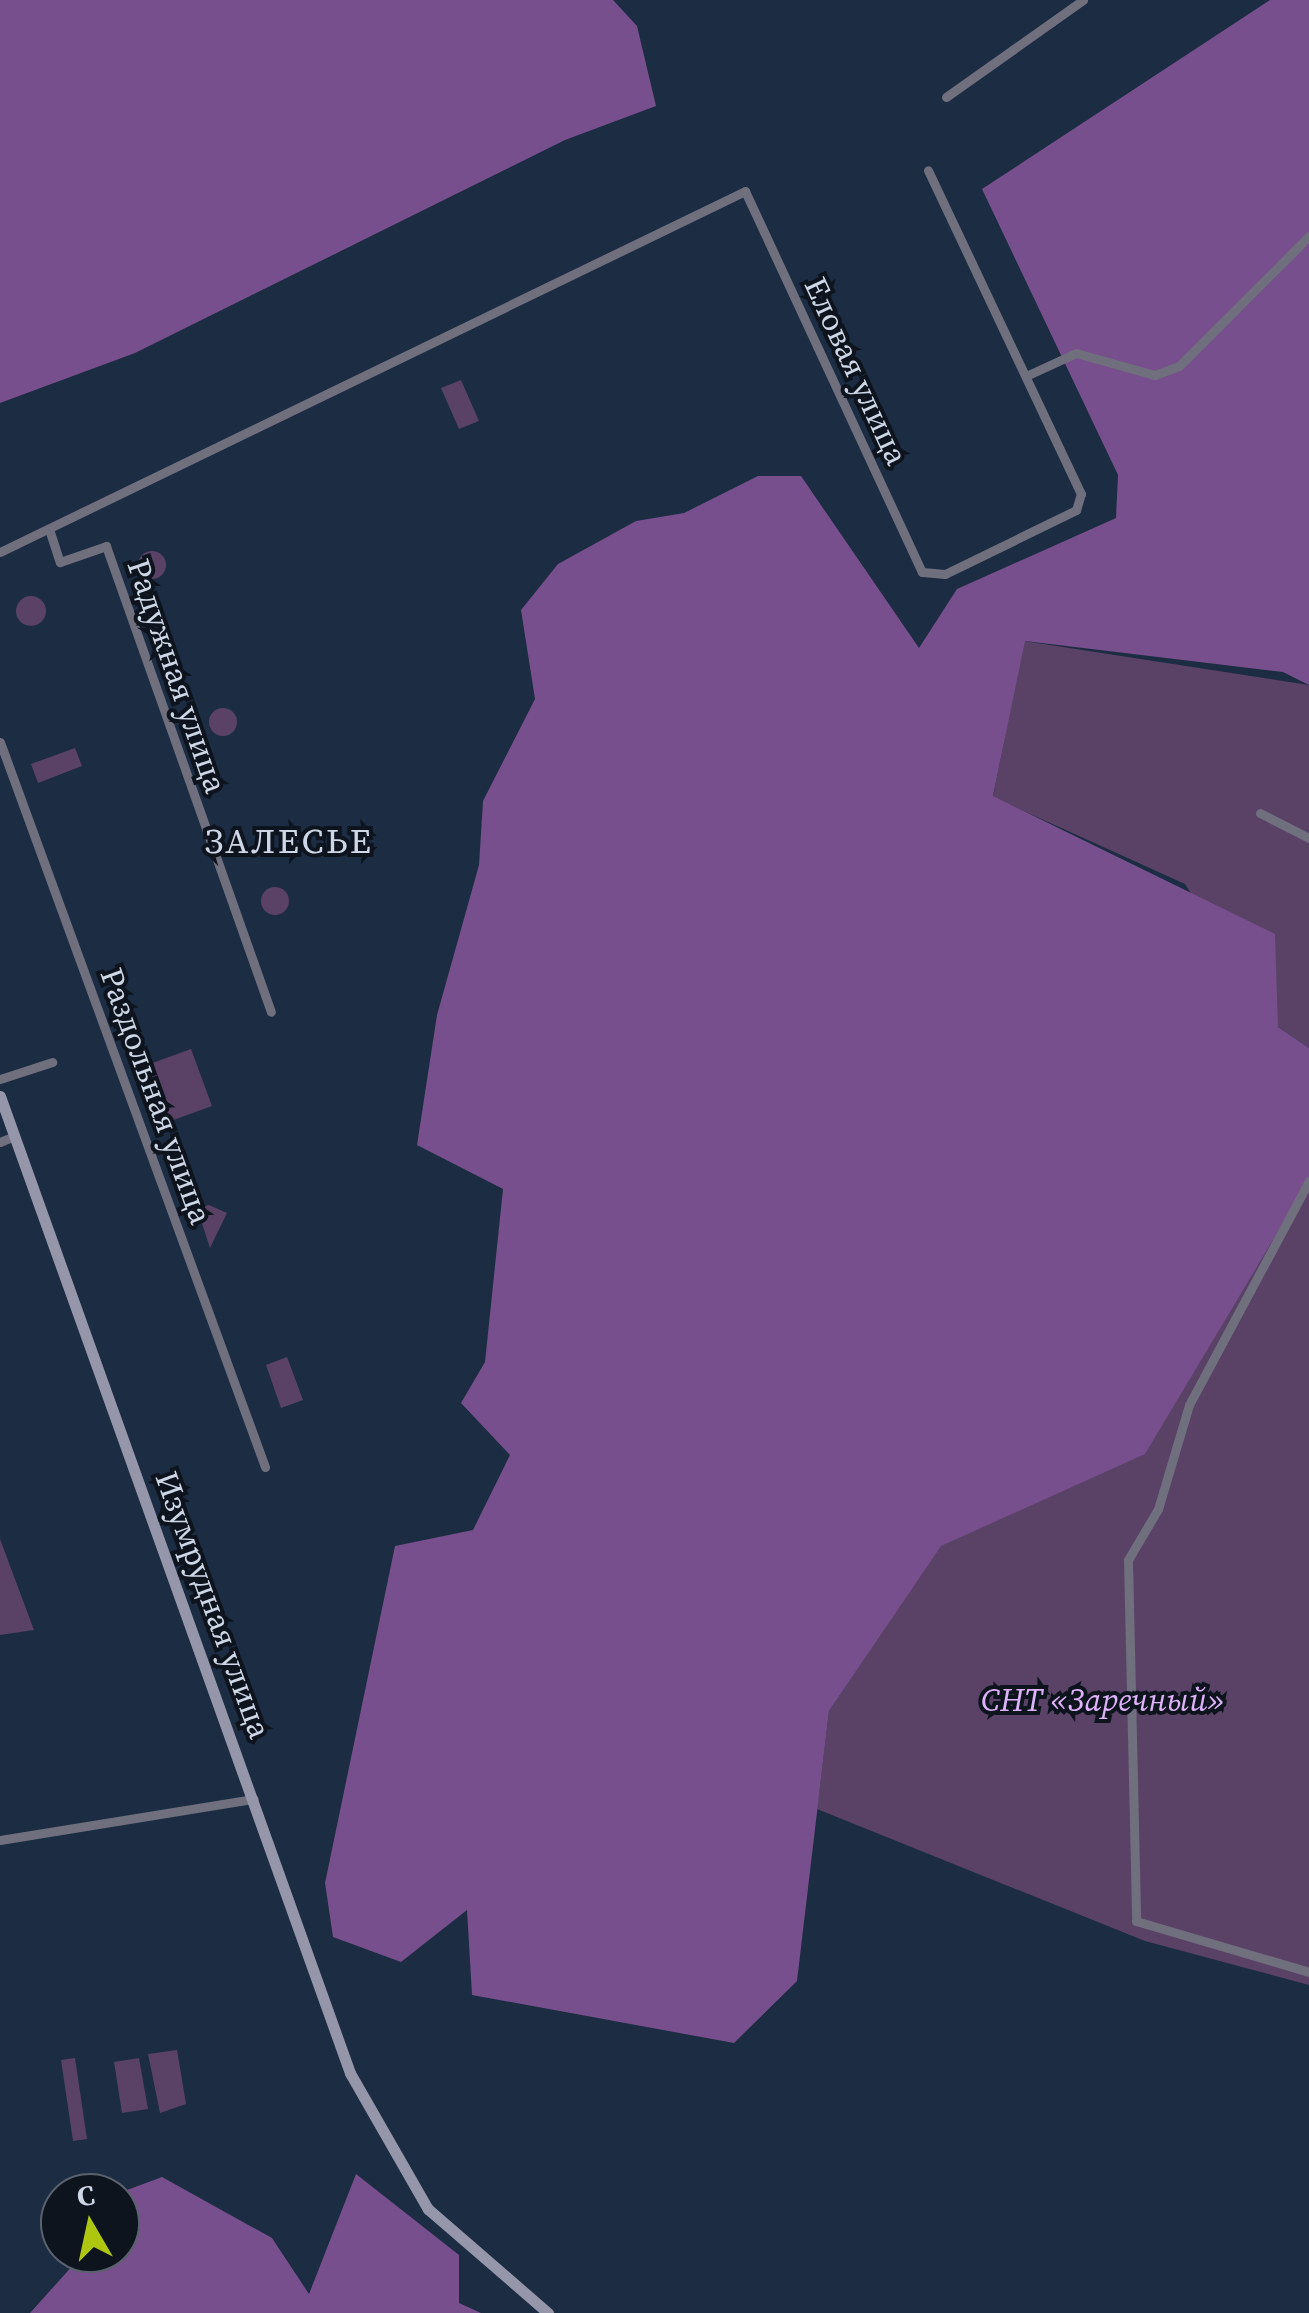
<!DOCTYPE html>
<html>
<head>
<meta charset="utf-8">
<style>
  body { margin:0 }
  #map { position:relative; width:1309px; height:2313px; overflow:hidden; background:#1c2c42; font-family:"Source Serif 4",serif }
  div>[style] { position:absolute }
  .green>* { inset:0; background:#594266 }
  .round { border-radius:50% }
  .forest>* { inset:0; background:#764f8c }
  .street>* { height:9px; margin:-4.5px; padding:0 4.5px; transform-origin:4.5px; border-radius:4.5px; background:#6f6f7d }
  .secondary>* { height:11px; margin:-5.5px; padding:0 5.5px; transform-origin:5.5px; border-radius:5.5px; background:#9696ab }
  span { translate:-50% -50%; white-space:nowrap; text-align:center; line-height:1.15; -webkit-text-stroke:8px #0d141e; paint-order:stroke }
  .street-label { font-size:32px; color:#cdd7e6 }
  .park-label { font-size:32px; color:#deb2f8; font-style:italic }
  .neighbourhood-label { font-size:35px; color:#cdd7e6; letter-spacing:2.5px }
  .north { position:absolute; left:40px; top:2173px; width:100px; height:100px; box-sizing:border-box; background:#0d141e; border:2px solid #5a626e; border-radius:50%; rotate:351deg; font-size:28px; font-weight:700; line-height:40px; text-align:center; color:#cdd7e6 }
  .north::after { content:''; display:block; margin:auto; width:35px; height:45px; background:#adc610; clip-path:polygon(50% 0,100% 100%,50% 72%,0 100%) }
</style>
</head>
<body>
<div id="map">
  <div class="green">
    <i style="clip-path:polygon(461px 380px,479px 421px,459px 429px,441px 388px)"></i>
    <i class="round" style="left:138px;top:551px;width:28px;height:28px"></i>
    <i class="round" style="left:16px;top:596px;width:30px;height:30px"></i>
    <i style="clip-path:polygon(1024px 641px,1309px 685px,1309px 1048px,1278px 1027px,1185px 884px,993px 797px)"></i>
    <i class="round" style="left:209px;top:708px;width:28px;height:28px"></i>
    <i style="clip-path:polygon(75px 748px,82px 766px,38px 783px,31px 764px)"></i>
    <i class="round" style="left:261px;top:887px;width:28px;height:28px"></i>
    <i style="clip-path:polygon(191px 1049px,212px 1106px,168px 1122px,147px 1065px)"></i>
    <i style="clip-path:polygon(1309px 1180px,1309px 1985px,1145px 1941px,817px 1809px,829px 1711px,940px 1546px,1145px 1453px)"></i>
    <i style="clip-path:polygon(209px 1205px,227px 1213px,210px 1248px,197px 1208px)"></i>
    <i style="clip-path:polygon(287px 1357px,303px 1400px,281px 1408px,266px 1365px)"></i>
    <i style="clip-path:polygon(0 1539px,34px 1630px,0 1635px)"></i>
    <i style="clip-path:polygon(177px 2050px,186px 2104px,160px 2113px,148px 2054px)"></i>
    <i style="clip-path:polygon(75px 2058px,87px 2139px,73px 2141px,61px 2060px)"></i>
    <i style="clip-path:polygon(139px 2058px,148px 2109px,122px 2113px,114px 2062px)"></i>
  </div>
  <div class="forest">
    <i style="clip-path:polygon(0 0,613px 0,637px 26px,656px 106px,565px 140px,135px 353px,0 403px)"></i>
    <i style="clip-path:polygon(1270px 0,1309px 0,1309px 685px,1283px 672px,1025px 641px,993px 796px,1275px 934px,1278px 1027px,1309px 1048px,1309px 1180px,1145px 1454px,941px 1546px,829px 1711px,797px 1981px,734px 2043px,472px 1995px,467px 1910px,401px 1962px,333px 1937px,325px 1883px,395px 1546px,473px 1530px,510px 1455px,461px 1403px,485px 1362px,503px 1189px,417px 1145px,437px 1015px,479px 865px,483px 801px,535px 699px,521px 610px,558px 564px,636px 521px,684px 513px,758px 476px,801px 476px,919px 648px,957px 589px,1116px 518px,1118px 475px,982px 189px)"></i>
    <i style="clip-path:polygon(356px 2174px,459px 2255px,459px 2303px,481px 2313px,30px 2313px,84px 2253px,120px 2253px,119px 2193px,162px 2177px,272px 2238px,309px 2294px)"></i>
  </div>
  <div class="street">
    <i style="left:946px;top:97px;width:168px;rotate:-35.3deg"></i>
    <i style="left:1026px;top:376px;width:55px;rotate:-24.7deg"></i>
    <i style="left:1076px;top:353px;width:82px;rotate:15.6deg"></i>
    <i style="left:1155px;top:375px;width:26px;rotate:-21deg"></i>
    <i style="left:1179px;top:366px;width:184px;rotate:-45deg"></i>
    <i style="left:49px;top:529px;width:35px;rotate:72deg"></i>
    <i style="left:60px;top:562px;width:49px;rotate:-19.2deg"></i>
    <i style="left:106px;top:546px;width:494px;rotate:70.5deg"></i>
    <i style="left:0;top:552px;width:828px;rotate:-25.85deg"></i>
    <i style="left:745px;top:191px;width:420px;rotate:65.1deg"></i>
    <i style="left:922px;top:572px;width:23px;rotate:5deg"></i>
    <i style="left:945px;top:574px;width:146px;rotate:-26deg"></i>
    <i style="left:1076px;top:510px;width:17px;rotate:-73deg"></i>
    <i style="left:1081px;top:494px;width:358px;rotate:-115.3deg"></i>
    <i style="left:0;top:742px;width:772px;rotate:69.92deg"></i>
    <i style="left:1260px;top:813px;width:55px;rotate:27deg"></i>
    <i style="left:0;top:1079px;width:55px;rotate:-18.1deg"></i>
    <i style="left:0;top:1142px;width:15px;rotate:-23deg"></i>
    <i style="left:1309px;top:1181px;width:254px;rotate:118.2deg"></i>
    <i style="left:1189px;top:1405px;width:109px;rotate:106.6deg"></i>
    <i style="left:1158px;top:1509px;width:59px;rotate:120.5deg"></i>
    <i style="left:1128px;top:1560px;width:361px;rotate:88.7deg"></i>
    <i style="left:1136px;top:1921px;width:180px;rotate:16.4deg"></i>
    <i style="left:0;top:1840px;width:257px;rotate:-9.2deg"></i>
  </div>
  <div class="secondary">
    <i style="left:0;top:1096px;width:1038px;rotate:70.29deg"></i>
    <i style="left:350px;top:2073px;width:157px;rotate:60.2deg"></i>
    <i style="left:428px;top:2209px;width:159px;rotate:40.9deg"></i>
  </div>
  <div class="street-label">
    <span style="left:856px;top:371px;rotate:65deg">Еловая улица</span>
    <span style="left:177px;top:676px;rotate:71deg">Радужная улица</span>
    <span style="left:156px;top:1096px;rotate:70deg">Раздольная улица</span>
    <span style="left:213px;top:1605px;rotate:70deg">Изумрудная улица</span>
  </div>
  <div class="park-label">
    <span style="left:1103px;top:1700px">СНТ «Заречный»</span>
  </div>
  <div class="neighbourhood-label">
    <span style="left:289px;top:841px">ЗАЛЕСЬЕ</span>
  </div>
  <div class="north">С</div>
</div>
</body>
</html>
